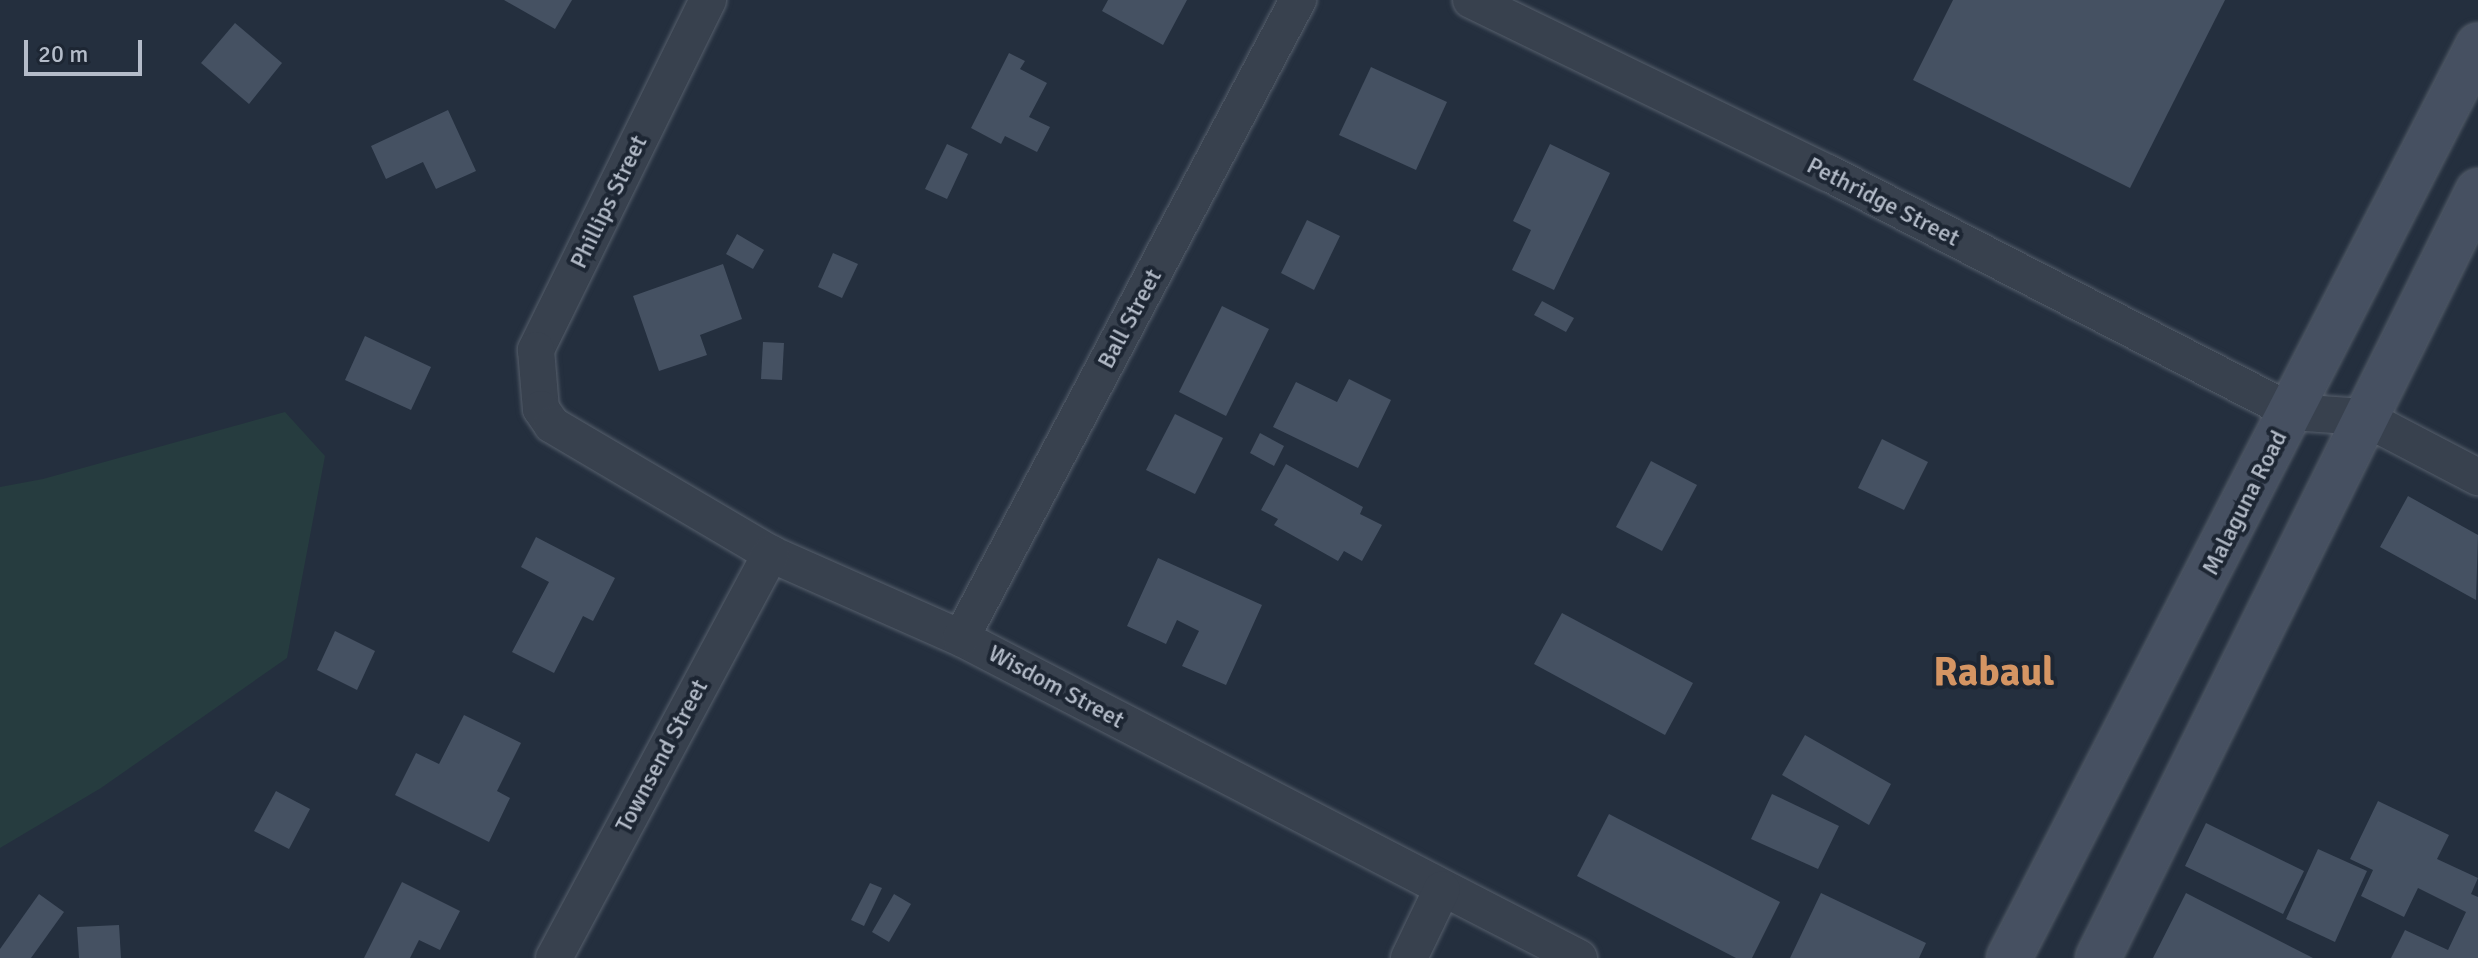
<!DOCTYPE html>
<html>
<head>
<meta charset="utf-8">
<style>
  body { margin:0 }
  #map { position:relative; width:2478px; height:958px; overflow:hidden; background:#242f3e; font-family:Signika,sans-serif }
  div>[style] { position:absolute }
  .green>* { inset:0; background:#263c3f }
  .building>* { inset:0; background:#455162 }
  .roads { filter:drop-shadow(0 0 2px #565f6c) drop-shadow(0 0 2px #565f6c) }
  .street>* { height:36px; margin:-18px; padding:0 18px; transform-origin:18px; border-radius:18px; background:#38414e }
  .secondary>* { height:44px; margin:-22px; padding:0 22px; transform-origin:22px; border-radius:22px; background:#465061 }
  span { translate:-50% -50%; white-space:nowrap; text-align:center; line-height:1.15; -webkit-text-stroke:8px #1d2633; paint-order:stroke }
  .street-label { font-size:24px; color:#b4bcc9 }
  .town-label { font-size:40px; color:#d59563; font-weight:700 }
  .scale { position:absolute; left:24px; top:40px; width:118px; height:36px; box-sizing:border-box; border:4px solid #b4bcc9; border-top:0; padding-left:10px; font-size:24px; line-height:28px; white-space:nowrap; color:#b4bcc9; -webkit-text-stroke:6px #1d2633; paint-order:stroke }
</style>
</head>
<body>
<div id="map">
  <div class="green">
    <i style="clip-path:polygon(285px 412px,325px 456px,287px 658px,101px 788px,0 848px,0 487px,43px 479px)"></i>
  </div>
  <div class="building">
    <i style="clip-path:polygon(504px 0,572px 0,555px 29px)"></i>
    <i style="clip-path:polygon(1108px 0,1187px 0,1163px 45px,1102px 11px)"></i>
    <i style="clip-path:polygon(1953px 0,2225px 0,2130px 188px,1913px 80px)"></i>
    <i style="clip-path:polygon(235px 23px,282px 63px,249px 104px,201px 63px)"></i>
    <i style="clip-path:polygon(1009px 53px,1025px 61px,1020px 69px,1047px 83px,1029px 117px,1050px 127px,1037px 152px,1005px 136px,1001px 144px,971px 128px)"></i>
    <i style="clip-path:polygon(1371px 67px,1447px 102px,1416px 170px,1339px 135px)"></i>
    <i style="clip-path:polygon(448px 110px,476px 171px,436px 189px,423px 162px,386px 179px,371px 146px)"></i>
    <i style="clip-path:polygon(947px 144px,968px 154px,947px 199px,925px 189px)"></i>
    <i style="clip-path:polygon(1550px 144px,1610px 173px,1554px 290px,1512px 270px,1531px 230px,1513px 221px)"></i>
    <i style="clip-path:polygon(1307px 220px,1340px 236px,1314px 290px,1281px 273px)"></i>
    <i style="clip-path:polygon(737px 234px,764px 250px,753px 269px,726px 254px)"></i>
    <i style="clip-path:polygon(833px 253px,858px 264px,842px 298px,818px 287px)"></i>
    <i style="clip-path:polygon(723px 264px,742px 319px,700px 335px,707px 355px,659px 371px,633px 296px)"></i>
    <i style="clip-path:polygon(1542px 301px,1574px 318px,1566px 332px,1534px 315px)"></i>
    <i style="clip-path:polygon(1222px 306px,1269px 329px,1226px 416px,1179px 392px)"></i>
    <i style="clip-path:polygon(365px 336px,431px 367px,411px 410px,345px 380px)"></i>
    <i style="clip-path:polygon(763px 342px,784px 343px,782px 380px,761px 379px)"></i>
    <i style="clip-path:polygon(1349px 379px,1391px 400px,1358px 468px,1273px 427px,1296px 382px,1337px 402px)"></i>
    <i style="clip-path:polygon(1175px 414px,1223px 438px,1195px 494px,1146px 470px)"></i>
    <i style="clip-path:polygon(1260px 433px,1284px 446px,1274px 466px,1250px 453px)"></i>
    <i style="clip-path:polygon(1882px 439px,1928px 462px,1904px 510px,1858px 488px)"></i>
    <i style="clip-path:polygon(1651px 461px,1697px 485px,1662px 551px,1616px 527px)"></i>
    <i style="clip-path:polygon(1286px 464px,1363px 507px,1360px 514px,1382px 525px,1362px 561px,1344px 551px,1338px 561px,1274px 525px,1278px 519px,1261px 510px)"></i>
    <i style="clip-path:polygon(2408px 496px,2478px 535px,2476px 600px,2380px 547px)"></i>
    <i style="clip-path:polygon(536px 537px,615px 578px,593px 621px,583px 616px,554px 673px,512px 652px,549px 582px,521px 567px)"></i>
    <i style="clip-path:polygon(1158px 558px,1262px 605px,1226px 685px,1182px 666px,1199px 631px,1177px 620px,1166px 644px,1127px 626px)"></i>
    <i style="clip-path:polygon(1562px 613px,1693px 683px,1665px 735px,1534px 664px)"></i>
    <i style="clip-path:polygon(335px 631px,375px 651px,357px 690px,317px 670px)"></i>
    <i style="clip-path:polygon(464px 715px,521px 743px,497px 791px,510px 798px,489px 842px,395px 795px,416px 753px,439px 764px)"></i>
    <i style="clip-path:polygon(1805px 735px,1891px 784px,1869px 825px,1782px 775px)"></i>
    <i style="clip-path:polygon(276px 791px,310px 809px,289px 849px,254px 831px)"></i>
    <i style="clip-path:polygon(1772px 794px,1839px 826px,1818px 869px,1751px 839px)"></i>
    <i style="clip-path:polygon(2378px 801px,2449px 835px,2437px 859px,2478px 878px,2471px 894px,2478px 897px,2478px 958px,2391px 958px,2405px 930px,2448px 950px,2466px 912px,2418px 888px,2404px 917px,2361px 896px,2373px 870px,2350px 859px)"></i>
    <i style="clip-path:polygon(1609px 814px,1780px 902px,1752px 958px,1736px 958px,1577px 876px)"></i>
    <i style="clip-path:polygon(2206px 823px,2304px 871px,2283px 914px,2185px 866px)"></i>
    <i style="clip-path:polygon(2318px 849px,2367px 871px,2335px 942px,2286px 919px)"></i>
    <i style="clip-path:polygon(402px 882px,460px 911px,440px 950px,419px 940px,410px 958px,364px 958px)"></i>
    <i style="clip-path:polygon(870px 883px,882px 888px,864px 926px,851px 920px)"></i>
    <i style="clip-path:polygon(1821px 893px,1926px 943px,1919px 958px,1790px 958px)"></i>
    <i style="clip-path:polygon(2186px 893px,2313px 958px,2153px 958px)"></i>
    <i style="clip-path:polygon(39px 894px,64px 912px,31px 958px,0 958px,0 949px)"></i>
    <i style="clip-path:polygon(894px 894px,911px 904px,889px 942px,872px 932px)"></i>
    <i style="clip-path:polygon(119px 925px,121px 958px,79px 958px,77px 927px)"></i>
  </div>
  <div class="roads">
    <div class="street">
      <i style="left:708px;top:0;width:390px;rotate:116.2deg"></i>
      <i style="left:536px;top:350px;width:59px;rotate:85.2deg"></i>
      <i style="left:541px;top:409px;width:19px;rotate:55deg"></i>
      <i style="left:552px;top:425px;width:254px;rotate:30.5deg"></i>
      <i style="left:771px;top:554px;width:208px;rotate:23.9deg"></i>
      <i style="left:961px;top:638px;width:696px;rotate:27.38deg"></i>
      <i style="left:1471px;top:0;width:397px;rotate:25.9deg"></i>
      <i style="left:1828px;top:173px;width:522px;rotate:27.25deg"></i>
      <i style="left:2292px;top:412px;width:71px;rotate:4deg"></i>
      <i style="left:2363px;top:417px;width:130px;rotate:27.6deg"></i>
      <i style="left:961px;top:638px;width:722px;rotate:-62.16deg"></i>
      <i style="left:554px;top:958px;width:459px;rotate:-61.8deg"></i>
      <i style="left:1409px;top:958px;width:76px;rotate:-64.4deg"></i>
    </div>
    <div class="secondary">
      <i style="left:2009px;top:958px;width:1026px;rotate:-62.79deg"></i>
      <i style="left:2098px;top:958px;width:856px;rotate:-63.64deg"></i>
    </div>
  </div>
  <div class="street-label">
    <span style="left:609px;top:202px;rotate:-64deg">Phillips Street</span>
    <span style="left:1883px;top:202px;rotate:27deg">Pethridge Street</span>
    <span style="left:1130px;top:319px;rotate:-62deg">Ball Street</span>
    <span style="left:2245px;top:503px;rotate:-63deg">Malaguna Road</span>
    <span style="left:1056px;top:687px;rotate:28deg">Wisdom Street</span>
    <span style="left:662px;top:756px;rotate:-62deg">Townsend Street</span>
  </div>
  <div class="town-label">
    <span style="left:1994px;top:672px">Rabaul</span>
  </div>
  <div class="scale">20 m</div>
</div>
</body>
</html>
